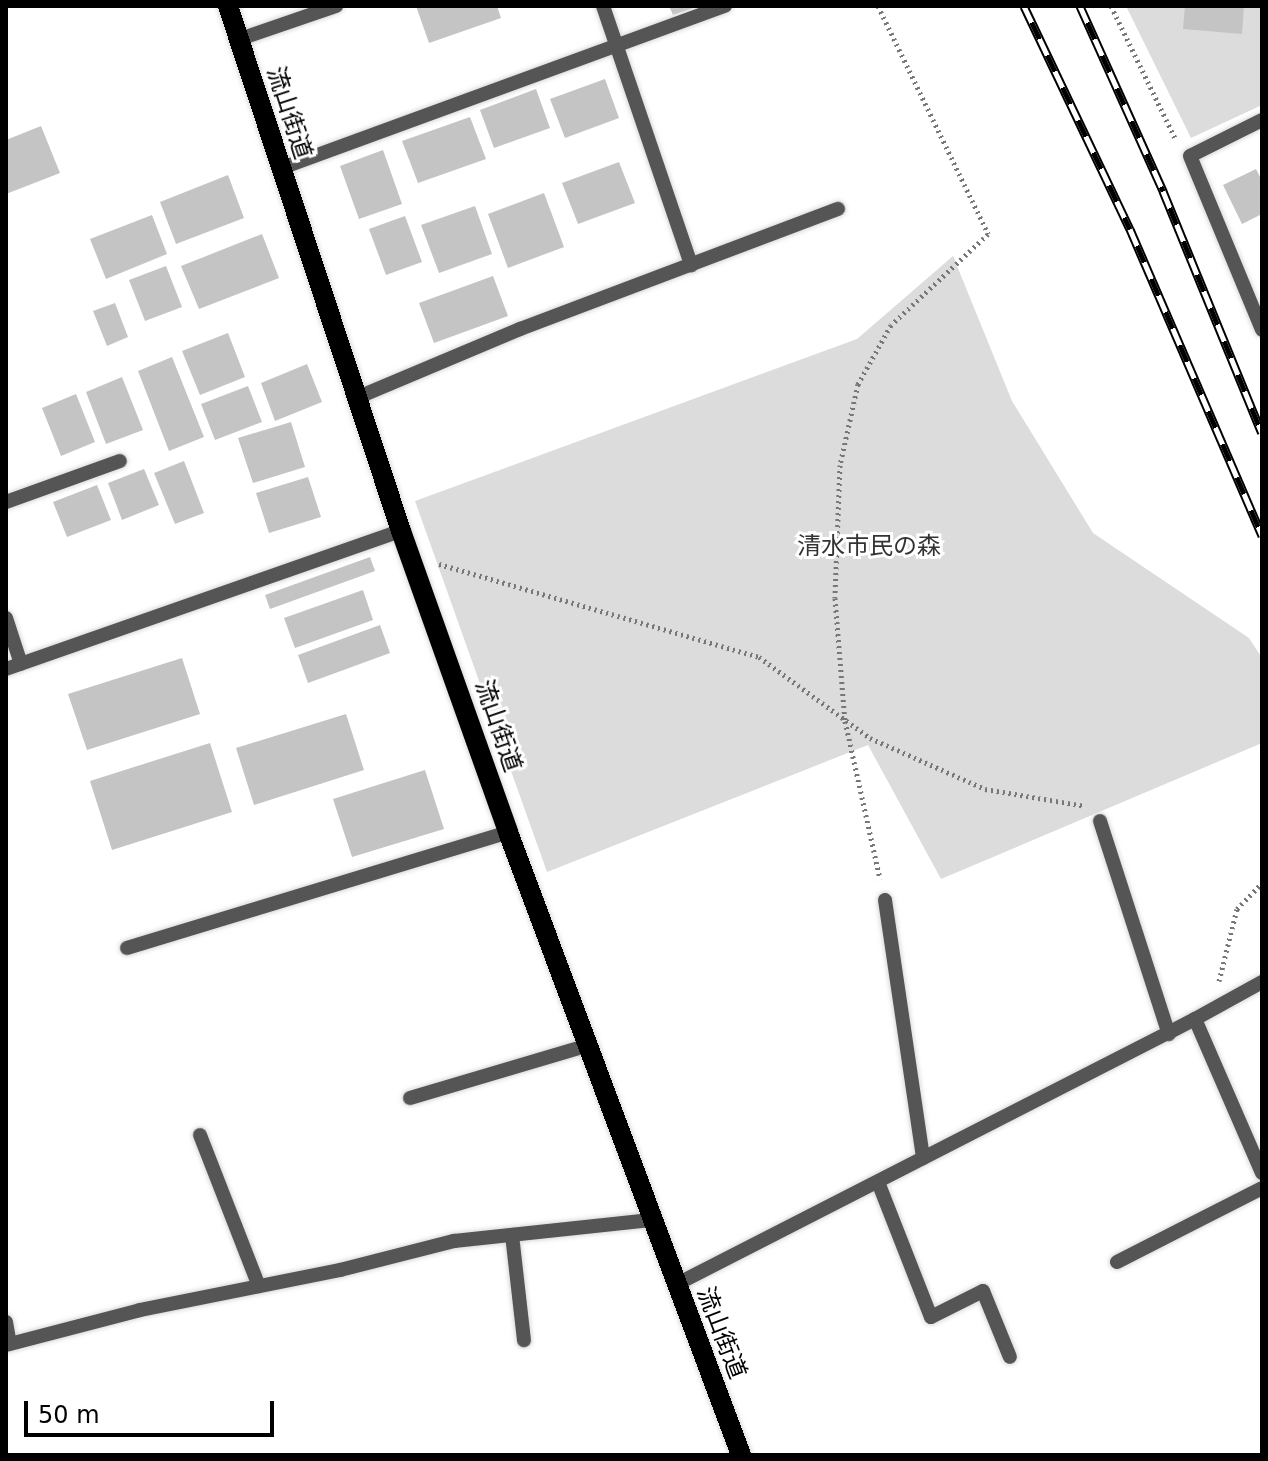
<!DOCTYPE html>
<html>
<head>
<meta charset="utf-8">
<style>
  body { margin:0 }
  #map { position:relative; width:1268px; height:1461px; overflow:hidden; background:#fff; font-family:"DejaVu Sans","Noto Sans JP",sans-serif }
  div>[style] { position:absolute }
  .green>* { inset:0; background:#dcdcdc }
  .building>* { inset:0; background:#c4c4c4 }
  .path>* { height:5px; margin-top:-2.5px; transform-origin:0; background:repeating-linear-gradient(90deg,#777 0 2px,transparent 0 6px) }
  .roads { filter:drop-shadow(0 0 2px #dbdbdb) drop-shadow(0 0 2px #dbdbdb) }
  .service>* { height:14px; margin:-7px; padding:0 7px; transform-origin:7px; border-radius:7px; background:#555 }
  .primary>* { height:20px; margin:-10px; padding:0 10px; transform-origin:10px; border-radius:10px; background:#000 }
  .rail>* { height:9px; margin-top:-4.5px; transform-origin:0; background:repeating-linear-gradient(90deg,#fff 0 18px,#000 0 36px); box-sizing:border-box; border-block:2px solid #000 }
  span { translate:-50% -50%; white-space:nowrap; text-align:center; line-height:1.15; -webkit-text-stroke:6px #fff; paint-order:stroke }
  .street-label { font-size:24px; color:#000 }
  .park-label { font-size:24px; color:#333 }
  .frame { position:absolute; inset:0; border:8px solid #000; pointer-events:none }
  .scale { position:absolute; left:24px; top:1401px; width:250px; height:36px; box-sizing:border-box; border:4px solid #000; border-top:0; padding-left:10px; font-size:24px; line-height:28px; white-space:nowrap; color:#000; -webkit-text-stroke:6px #fff; paint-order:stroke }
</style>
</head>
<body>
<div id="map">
  <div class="green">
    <i style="clip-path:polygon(1126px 6px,1262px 6px,1262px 105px,1191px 138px)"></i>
    <i style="clip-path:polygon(953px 256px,1012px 401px,1093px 533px,1249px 638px,1262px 658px,1262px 743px,941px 879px,868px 745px,547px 872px,415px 501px,857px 339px)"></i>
  </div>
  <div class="building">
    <i style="clip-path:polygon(416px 6px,497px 6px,501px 18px,429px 43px)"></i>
    <i style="clip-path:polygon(669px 6px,699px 6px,673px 15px)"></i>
    <i style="clip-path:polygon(1185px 6px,1244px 6px,1242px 34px,1183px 29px)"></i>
    <i style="clip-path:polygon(605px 79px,619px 118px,565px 138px,550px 99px)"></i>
    <i style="clip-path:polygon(536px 89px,550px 128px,494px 148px,480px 110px)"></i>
    <i style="clip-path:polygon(470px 117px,486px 159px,418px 183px,402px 141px)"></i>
    <i style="clip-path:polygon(41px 126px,60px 173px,6px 194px,6px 140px)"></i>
    <i style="clip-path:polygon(383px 150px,402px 204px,359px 219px,340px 166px)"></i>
    <i style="clip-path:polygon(619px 162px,635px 203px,578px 224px,562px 183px)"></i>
    <i style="clip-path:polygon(1256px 169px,1262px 181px,1262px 214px,1242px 224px,1223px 185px)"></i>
    <i style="clip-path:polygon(228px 175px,244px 218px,176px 244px,160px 202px)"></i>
    <i style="clip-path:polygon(544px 193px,564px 247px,508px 268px,488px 214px)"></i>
    <i style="clip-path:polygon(475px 206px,492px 254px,439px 273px,421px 225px)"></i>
    <i style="clip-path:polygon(152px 215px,167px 254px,106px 279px,90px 239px)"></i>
    <i style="clip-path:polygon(405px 216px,422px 262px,386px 275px,369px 229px)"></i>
    <i style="clip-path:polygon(262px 234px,279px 278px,199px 309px,181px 266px)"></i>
    <i style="clip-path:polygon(166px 266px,182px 307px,145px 321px,129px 280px)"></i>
    <i style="clip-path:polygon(493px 276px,508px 316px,434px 343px,419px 303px)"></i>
    <i style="clip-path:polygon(115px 303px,128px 337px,107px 346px,93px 311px)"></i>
    <i style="clip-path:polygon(228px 333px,245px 377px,200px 395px,182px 351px)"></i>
    <i style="clip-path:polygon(172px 357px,204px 437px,169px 451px,138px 371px)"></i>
    <i style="clip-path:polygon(307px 364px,322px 402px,275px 421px,261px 383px)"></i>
    <i style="clip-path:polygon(122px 377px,143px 430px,106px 444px,86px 392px)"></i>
    <i style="clip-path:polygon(248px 386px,262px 422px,215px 440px,201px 404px)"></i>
    <i style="clip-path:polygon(76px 394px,95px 442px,61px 456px,42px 408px)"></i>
    <i style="clip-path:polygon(291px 422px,305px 467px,253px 483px,238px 438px)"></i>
    <i style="clip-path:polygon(184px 461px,204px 513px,175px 524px,154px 473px)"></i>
    <i style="clip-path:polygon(144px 469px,159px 505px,122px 520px,108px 483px)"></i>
    <i style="clip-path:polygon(308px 477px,321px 517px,269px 533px,256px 493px)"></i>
    <i style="clip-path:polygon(97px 485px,111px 520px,67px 537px,53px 502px)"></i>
    <i style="clip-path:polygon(370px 557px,375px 571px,270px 609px,265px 595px)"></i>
    <i style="clip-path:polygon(363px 590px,373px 620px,295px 648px,284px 618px)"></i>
    <i style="clip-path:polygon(380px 625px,390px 653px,308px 683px,298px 655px)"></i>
    <i style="clip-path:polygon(182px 658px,200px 714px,87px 750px,68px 694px)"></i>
    <i style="clip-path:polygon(346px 714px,364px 770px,254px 805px,236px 748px)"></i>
    <i style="clip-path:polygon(210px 743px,232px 812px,112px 850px,90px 781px)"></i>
    <i style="clip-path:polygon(425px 770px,444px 829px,352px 857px,333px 799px)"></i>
  </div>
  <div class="path">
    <i style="left:878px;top:6px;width:253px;rotate:64.2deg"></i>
    <i style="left:988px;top:234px;width:133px;rotate:136.8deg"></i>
    <i style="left:891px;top:325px;width:68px;rotate:119.2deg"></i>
    <i style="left:858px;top:384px;width:83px;rotate:102.5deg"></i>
    <i style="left:840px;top:465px;width:133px;rotate:92.2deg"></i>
    <i style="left:835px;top:598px;width:123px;rotate:85.4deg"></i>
    <i style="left:845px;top:721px;width:162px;rotate:77.5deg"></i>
    <i style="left:1111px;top:6px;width:149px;rotate:64.1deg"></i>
    <i style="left:439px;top:564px;width:333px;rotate:16.2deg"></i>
    <i style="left:759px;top:657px;width:137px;rotate:36.1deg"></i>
    <i style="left:870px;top:738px;width:126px;rotate:23.9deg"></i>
    <i style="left:985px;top:789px;width:101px;rotate:9.6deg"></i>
    <i style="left:1219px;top:981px;width:74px;rotate:-76deg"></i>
    <i style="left:1237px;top:909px;width:36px;rotate:-46deg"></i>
  </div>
  <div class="roads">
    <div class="service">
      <i style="left:603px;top:6px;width:274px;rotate:71.2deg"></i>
      <i style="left:237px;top:40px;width:105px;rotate:-19deg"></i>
      <i style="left:1262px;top:120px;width:80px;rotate:153.4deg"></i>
      <i style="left:1190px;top:156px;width:188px;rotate:67.5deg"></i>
      <i style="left:279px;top:169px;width:475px;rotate:-20.1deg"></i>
      <i style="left:356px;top:398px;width:178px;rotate:-22.8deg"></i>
      <i style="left:520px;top:329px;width:340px;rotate:-20.7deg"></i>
      <i style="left:6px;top:502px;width:121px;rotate:-19.8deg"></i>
      <i style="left:6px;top:618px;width:48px;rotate:71.9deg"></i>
      <i style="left:6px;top:669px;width:418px;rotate:-19.3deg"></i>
      <i style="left:1100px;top:821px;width:224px;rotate:72.1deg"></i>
      <i style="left:885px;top:900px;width:261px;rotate:81.6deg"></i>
      <i style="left:127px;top:948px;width:398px;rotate:-16.9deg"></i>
      <i style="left:1195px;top:1019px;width:77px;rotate:-28.9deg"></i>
      <i style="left:410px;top:1098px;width:184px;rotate:-16.5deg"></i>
      <i style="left:200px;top:1135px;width:162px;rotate:68.7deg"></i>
      <i style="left:878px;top:1182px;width:145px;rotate:68.6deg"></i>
      <i style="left:931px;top:1317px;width:58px;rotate:-26.6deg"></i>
      <i style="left:983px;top:1291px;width:71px;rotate:67.8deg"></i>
      <i style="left:512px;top:1235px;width:106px;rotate:83.5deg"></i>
      <i style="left:1117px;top:1262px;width:163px;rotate:-27deg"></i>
      <i style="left:675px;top:1285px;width:584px;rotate:-27.09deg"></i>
      <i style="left:1195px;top:1019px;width:168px;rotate:66.5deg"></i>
      <i style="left:6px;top:1322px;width:22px;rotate:80deg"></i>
      <i style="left:6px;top:1345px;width:138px;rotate:-14.6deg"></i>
      <i style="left:140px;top:1310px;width:204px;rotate:-11.3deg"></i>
      <i style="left:340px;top:1270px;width:118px;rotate:-14.3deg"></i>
      <i style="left:454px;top:1241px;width:198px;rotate:-6.1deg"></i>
    </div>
    <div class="primary">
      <i style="left:228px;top:6px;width:553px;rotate:71.76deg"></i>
      <i style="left:401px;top:531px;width:319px;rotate:70.4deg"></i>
      <i style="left:508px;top:832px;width:665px;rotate:69.49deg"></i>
    </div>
  </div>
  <div class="rail">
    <i style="left:1024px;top:6px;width:247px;rotate:64.6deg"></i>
    <i style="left:1130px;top:229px;width:334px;rotate:66.7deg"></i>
    <i style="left:1080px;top:6px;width:203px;rotate:65.8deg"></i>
    <i style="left:1163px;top:191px;width:261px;rotate:67.8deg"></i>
  </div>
  <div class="street-label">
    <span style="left:289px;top:113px;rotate:72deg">流山街道</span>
    <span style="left:498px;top:726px;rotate:71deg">流山街道</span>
    <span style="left:721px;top:1333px;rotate:69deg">流山街道</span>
  </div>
  <div class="park-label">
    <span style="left:869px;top:547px">清水市民の森</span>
  </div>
  <div class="frame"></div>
  <div class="scale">50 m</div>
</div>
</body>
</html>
